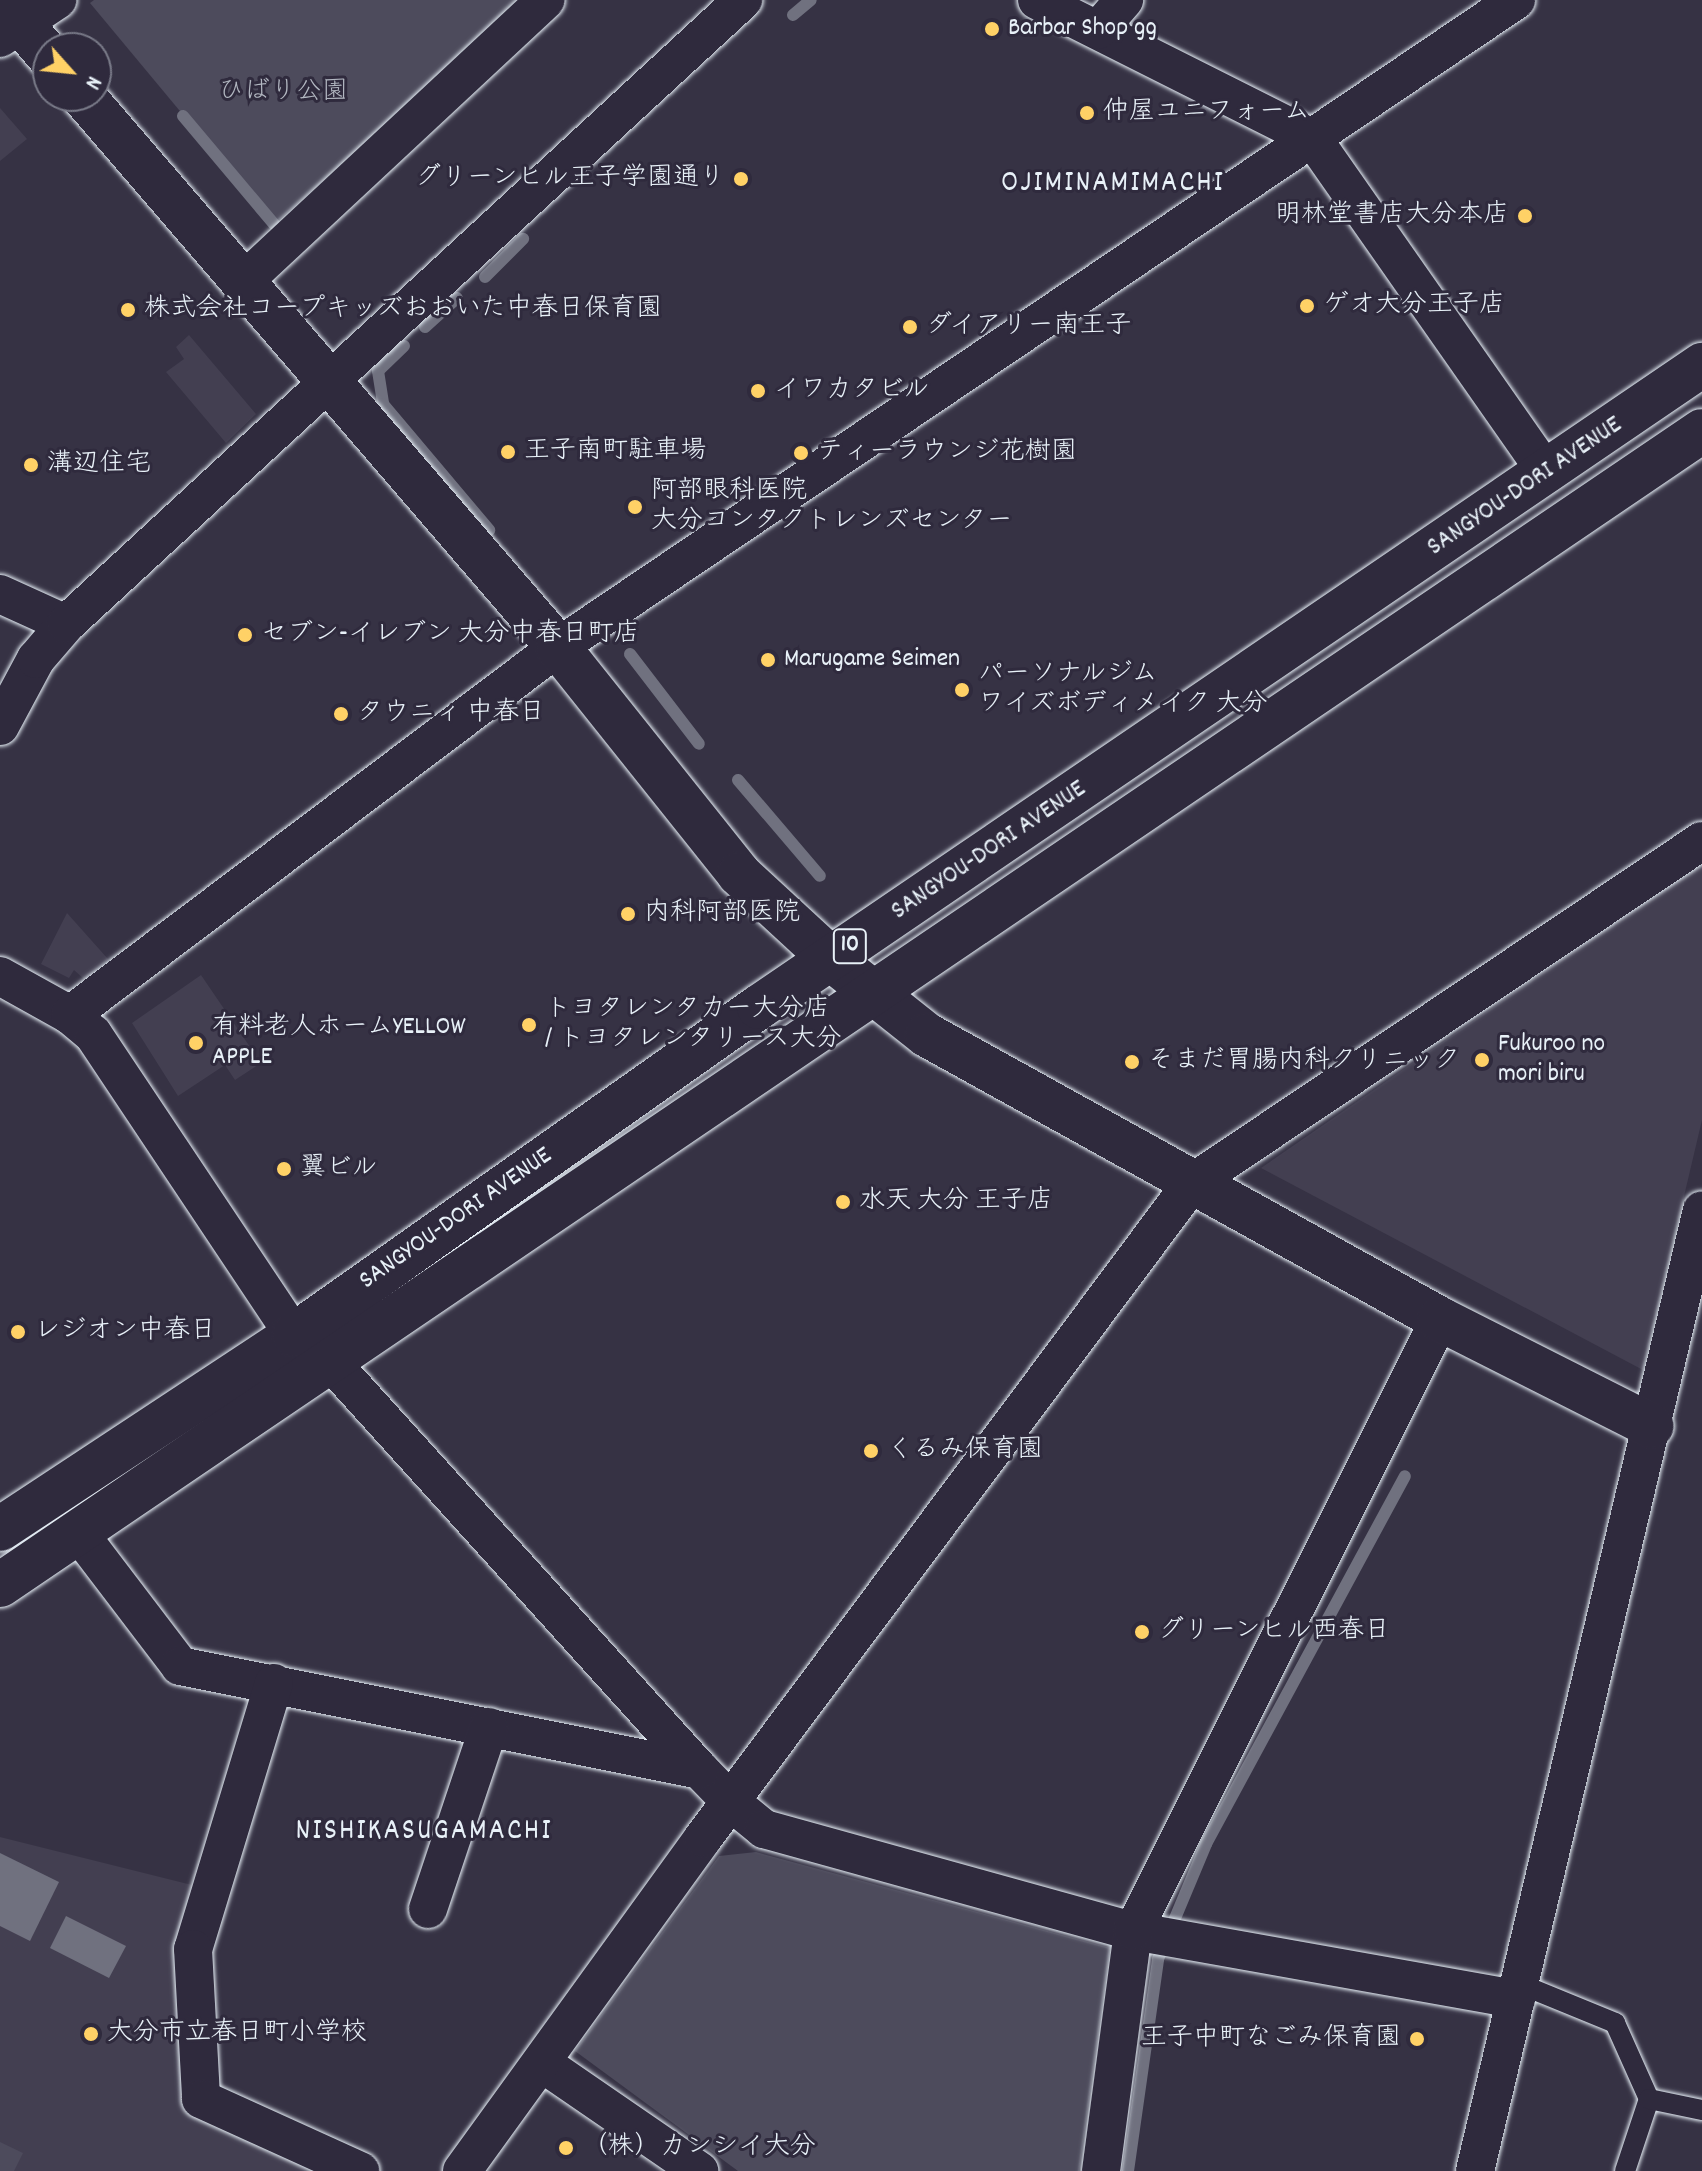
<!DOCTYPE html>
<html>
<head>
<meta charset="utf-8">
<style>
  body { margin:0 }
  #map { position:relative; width:1702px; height:2171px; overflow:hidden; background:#363244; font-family:Dekko,"Klee One",sans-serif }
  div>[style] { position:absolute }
  .built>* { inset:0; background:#433f51 }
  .green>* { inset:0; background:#4d4b5c }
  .water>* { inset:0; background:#70717f }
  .stream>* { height:12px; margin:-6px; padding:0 6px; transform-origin:6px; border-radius:6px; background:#70717f }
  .roads { filter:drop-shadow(0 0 2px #e8f1f8) drop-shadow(0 0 2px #e8f1f8) }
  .service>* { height:20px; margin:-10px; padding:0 10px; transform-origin:10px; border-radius:10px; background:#2f2a3d }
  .minor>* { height:38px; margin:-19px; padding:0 19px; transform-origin:19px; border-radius:19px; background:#2f2a3d }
  .tertiary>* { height:44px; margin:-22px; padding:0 22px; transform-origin:22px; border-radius:22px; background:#2f2a3d }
  .trunk>* { height:44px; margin:-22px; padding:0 22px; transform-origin:22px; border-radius:22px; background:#2f2a3d }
  .dots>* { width:22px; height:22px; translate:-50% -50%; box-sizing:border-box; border:4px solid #2f2a3d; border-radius:50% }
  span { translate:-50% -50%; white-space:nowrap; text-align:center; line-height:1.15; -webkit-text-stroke:6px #2f2a3d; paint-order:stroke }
  .shield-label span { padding:2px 6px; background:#2f2a3d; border:2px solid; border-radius:6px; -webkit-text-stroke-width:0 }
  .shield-label { font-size:24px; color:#e8f1f8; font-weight:700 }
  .poi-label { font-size:26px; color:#e8f1f8 }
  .left { translate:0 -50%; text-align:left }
  .right { translate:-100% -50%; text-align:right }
  .park-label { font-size:26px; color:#b2b7c1 }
  .street-label { font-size:26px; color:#e8f1f8 }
  .quarter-label { font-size:30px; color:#e8f1f8; letter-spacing:2px }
  .north { position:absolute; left:32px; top:32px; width:80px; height:80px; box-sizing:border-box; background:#2f2a3d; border:2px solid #797a88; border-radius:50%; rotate:117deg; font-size:22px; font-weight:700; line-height:32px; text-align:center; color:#e8f1f8 }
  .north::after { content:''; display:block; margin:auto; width:28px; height:36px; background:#ffd166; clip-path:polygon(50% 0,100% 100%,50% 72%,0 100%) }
</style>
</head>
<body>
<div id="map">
  <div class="built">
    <i style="clip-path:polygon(0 108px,27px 139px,0 161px)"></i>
    <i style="clip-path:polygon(189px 335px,256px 414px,226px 443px,166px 372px,184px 359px,176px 347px)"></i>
    <i style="clip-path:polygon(1702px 863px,1702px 1120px,1643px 1370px,1261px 1168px)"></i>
    <i style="clip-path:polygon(67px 913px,108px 959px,85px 980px,74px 970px,69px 978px,41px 964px)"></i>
    <i style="clip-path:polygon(201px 975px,261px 1063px,235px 1080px,225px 1065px,178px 1096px,132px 1023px)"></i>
    <i style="clip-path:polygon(0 1837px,200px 1887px,186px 2105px,340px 2171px,0 2171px)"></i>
  </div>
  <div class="green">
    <i style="clip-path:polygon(94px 0,526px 0,274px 224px,90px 3px)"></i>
    <i style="clip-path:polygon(756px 1852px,1110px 1948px,1079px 2171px,738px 2171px,575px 2051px,719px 1856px)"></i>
    <i style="clip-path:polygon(0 2142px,23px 2153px,14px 2171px,0 2171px)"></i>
  </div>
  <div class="water">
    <i style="clip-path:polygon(0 1853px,59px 1882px,30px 1941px,0 1926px)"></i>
    <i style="clip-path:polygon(66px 1916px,126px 1946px,109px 1978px,50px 1948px)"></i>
  </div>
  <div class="stream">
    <i style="left:793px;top:15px;width:23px;rotate:-40deg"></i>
    <i style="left:183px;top:116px;width:141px;rotate:49.9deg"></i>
    <i style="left:485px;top:277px;width:54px;rotate:-45deg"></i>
    <i style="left:425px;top:327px;width:43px;rotate:-42.2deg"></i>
    <i style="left:404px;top:346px;width:36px;rotate:136deg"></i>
    <i style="left:378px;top:371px;width:33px;rotate:81deg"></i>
    <i style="left:383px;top:404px;width:165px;rotate:49.9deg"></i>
    <i style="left:630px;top:654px;width:113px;rotate:52.5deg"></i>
    <i style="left:738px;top:780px;width:126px;rotate:49.5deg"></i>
    <i style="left:1128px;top:2171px;width:214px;rotate:-81.9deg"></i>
    <i style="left:1158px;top:1959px;width:125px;rotate:-67.3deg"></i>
    <i style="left:1206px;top:1844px;width:418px;rotate:-61.6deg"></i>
  </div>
  <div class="roads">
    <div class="service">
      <i style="left:1520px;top:1984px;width:103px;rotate:22.3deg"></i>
      <i style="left:1615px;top:2023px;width:83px;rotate:65.9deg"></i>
      <i style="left:1649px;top:2099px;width:76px;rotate:108.4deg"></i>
      <i style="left:1649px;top:2099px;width:54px;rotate:11.7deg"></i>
    </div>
    <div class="minor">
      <i style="left:1037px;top:0;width:309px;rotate:26.7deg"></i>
      <i style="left:1313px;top:139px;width:408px;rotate:55deg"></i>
      <i style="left:1098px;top:30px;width:40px;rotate:-49deg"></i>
      <i style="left:0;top:38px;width:69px;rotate:-33.7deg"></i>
      <i style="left:242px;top:283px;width:415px;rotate:-43deg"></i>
      <i style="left:0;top:594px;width:72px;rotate:24.4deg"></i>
      <i style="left:0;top:726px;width:76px;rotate:-61.8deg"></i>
      <i style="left:36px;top:659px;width:46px;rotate:-49.4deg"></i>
      <i style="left:66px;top:624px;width:921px;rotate:-42.67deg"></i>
      <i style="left:0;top:976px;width:80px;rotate:29.1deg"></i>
      <i style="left:70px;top:1015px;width:30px;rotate:40deg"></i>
      <i style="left:93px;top:1034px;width:362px;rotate:56.3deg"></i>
      <i style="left:294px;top:1335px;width:44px;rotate:35.8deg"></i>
      <i style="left:330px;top:1361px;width:552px;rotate:47.87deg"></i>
      <i style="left:700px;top:1770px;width:45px;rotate:45.9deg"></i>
      <i style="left:731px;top:1802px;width:43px;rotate:39.3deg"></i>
      <i style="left:764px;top:1829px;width:383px;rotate:15.5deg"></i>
      <i style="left:1133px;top:1931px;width:389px;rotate:10.1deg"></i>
      <i style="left:70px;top:1015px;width:611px;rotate:-37.02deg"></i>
      <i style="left:558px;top:647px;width:1156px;rotate:-34.03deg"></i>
      <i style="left:78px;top:1532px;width:168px;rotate:52.7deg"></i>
      <i style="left:180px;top:1666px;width:530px;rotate:11.31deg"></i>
      <i style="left:274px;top:1683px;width:278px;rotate:106.9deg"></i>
      <i style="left:193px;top:1949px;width:150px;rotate:86.9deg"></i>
      <i style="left:201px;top:2099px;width:175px;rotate:24.4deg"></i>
      <i style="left:428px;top:1909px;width:192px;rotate:-71.5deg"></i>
      <i style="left:542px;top:2063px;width:191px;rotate:34.5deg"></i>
      <i style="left:462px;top:2171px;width:411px;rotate:-54.1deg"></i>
      <i style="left:703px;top:1838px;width:817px;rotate:-53.26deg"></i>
      <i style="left:1192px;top:1183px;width:614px;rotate:-33.85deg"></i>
      <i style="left:1101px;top:2171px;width:242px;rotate:-82.4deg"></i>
      <i style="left:1133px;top:1931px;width:685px;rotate:-63.36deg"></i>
      <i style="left:1475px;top:2171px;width:987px;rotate:-76.71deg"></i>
    </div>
    <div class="tertiary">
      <i style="left:1px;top:0;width:72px;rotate:49.5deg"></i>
      <i style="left:83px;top:96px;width:727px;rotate:49.24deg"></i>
      <i style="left:558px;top:647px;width:290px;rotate:51.4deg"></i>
      <i style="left:739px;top:874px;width:125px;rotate:42.7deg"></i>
      <i style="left:831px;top:959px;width:122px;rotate:38.4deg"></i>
      <i style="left:927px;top:1035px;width:586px;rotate:28.97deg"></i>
      <i style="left:1440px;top:1319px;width:237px;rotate:26.8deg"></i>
    </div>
    <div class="trunk">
      <i style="left:0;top:1529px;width:352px;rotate:-33.4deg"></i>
      <i style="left:294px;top:1335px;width:569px;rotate:-35.2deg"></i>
      <i style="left:759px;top:1007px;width:1141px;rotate:-34.25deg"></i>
      <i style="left:0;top:1585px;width:2056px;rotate:-34.14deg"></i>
    </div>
  </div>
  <div class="dots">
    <i style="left:992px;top:29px;background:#ffd166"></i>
    <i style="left:1087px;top:113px;background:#ffd166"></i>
    <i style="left:741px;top:179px;background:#ffd166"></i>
    <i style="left:1525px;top:216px;background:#ffd166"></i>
    <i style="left:1307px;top:306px;background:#ffd166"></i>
    <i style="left:128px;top:310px;background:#ffd166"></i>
    <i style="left:910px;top:327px;background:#ffd166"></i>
    <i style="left:758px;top:391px;background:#ffd166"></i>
    <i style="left:508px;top:452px;background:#ffd166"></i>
    <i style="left:801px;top:453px;background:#ffd166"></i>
    <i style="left:31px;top:465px;background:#ffd166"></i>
    <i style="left:635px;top:507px;background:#ffd166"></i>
    <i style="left:245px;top:635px;background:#ffd166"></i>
    <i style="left:768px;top:660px;background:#ffd166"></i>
    <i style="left:962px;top:690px;background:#ffd166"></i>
    <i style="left:341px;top:714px;background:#ffd166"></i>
    <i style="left:628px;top:914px;background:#ffd166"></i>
    <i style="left:529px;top:1025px;background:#ffd166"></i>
    <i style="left:196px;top:1043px;background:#ffd166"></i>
    <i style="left:1482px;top:1060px;background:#ffd166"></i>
    <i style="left:1132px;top:1062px;background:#ffd166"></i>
    <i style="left:284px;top:1169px;background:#ffd166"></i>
    <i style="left:843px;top:1202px;background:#ffd166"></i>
    <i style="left:18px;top:1332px;background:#ffd166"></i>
    <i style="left:871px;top:1451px;background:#ffd166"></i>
    <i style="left:1142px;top:1632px;background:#ffd166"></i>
    <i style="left:91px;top:2034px;background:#ffd166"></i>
    <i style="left:1417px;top:2039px;background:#ffd166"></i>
    <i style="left:566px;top:2148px;background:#ffd166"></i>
  </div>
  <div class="shield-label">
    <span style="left:850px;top:946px">10</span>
  </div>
  <div class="poi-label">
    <span class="left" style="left:1008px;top:29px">Barbar Shop gg</span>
    <span class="left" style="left:1103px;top:113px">仲屋ユニフォーム</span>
    <span class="right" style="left:725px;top:179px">グリーンヒル王子学園通り</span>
    <span class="right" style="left:1509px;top:216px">明林堂書店大分本店</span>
    <span class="left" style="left:1323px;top:306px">ゲオ大分王子店</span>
    <span class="left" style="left:144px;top:310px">株式会社コープキッズおおいた中春日保育園</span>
    <span class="left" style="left:926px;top:327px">ダイアリー南王子</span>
    <span class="left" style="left:774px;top:391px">イワカタビル</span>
    <span class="left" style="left:524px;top:452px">王子南町駐車場</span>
    <span class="left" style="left:817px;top:453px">ティーラウンジ花樹園</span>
    <span class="left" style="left:47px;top:465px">溝辺住宅</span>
    <span class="left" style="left:651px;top:507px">阿部眼科医院<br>大分コンタクトレンズセンター</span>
    <span class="left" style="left:261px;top:635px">セブン-イレブン 大分中春日町店</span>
    <span class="left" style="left:784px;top:660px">Marugame Seimen</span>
    <span class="left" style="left:978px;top:690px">パーソナルジム<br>ワイズボディメイク 大分</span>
    <span class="left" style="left:357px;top:714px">タウニィ 中春日</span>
    <span class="left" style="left:644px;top:914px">内科阿部医院</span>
    <span class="left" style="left:545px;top:1025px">トヨタレンタカー大分店<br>/ トヨタレンタリース大分</span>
    <span class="left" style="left:212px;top:1043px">有料老人ホームYELLOW<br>APPLE</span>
    <span class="left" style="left:1498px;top:1060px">Fukuroo no<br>mori biru</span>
    <span class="left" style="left:1148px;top:1062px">そまだ胃腸内科クリニック</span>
    <span class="left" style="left:300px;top:1169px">翼ビル</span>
    <span class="left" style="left:859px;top:1202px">水天 大分 王子店</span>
    <span class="left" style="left:34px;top:1332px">レジオン中春日</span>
    <span class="left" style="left:887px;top:1451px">くるみ保育園</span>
    <span class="left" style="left:1158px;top:1632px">グリーンヒル西春日</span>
    <span class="left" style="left:107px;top:2034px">大分市立春日町小学校</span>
    <span class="right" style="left:1401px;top:2039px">王子中町なごみ保育園</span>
    <span class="left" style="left:582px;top:2148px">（株）カンシイ大分</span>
  </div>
  <div class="park-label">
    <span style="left:283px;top:93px">ひばり公園</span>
  </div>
  <div class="street-label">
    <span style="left:1525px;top:487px;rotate:-34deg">SANGYOU-DORI AVENUE</span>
    <span style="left:989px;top:851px;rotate:-34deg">SANGYOU-DORI AVENUE</span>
    <span style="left:456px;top:1219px;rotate:-35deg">SANGYOU-DORI AVENUE</span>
  </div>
  <div class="quarter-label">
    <span style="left:1113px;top:185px">OJIMINAMIMACHI</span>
    <span style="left:424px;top:1833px">NISHIKASUGAMACHI</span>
  </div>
  <div class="north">N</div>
</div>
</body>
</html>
